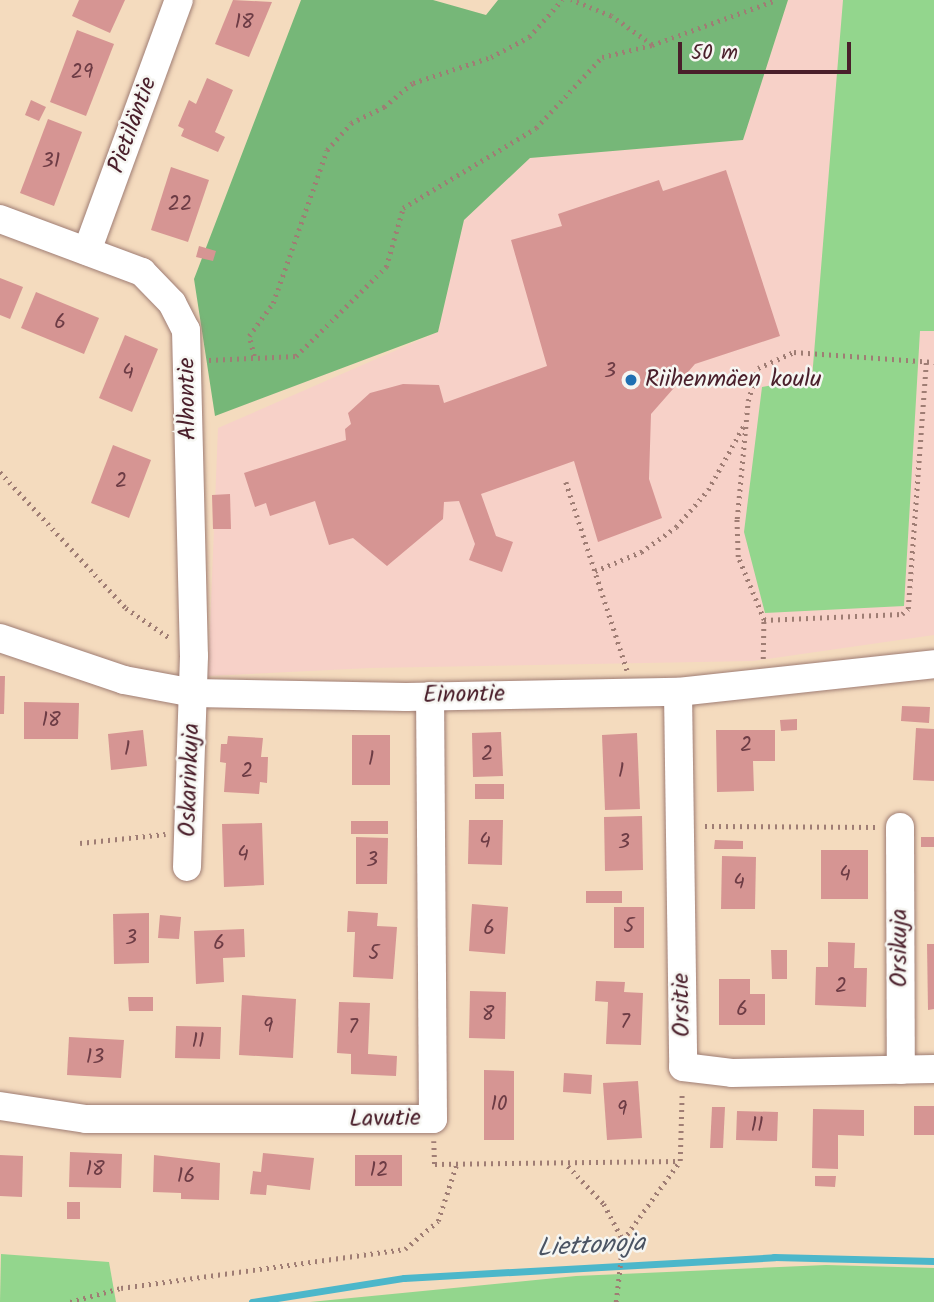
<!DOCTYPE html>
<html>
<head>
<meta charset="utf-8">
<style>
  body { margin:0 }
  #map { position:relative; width:934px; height:1302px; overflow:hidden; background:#f4dbbe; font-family:Kalam,sans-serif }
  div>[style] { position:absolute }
  .built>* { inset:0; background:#f7d1c8 }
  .green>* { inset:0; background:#93d68d }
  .forest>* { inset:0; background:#76b778 }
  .stream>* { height:7px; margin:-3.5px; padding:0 3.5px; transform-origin:3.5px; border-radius:3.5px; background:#4cb7ca }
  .building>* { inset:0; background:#d69593 }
  .path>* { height:4.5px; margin-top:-2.25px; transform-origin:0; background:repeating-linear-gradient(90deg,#9f7d74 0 2px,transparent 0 7px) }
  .roads { filter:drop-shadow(0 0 2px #9f7d74) drop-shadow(0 0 2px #9f7d74) }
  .minor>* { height:28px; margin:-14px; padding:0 14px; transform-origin:14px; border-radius:14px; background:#fff }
  .dots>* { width:19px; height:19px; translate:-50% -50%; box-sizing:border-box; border:4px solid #f6f6f2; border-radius:50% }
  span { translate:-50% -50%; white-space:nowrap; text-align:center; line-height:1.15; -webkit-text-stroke:5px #f6f6f2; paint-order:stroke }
  .number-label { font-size:21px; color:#6d3c45 }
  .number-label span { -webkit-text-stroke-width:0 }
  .street-label { font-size:24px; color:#4a1f2b }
  .poi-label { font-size:24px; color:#4a1f2b }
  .left { translate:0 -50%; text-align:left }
  .water-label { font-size:26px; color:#4b5463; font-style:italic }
  .scale { position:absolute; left:678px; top:42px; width:173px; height:32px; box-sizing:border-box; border:4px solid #4a1f2b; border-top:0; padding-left:9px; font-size:21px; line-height:24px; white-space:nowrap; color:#4a1f2b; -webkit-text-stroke:5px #f6f6f2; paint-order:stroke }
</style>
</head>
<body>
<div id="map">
  <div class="built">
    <i style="clip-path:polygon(788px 0,934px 0,934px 635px,753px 661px,370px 668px,208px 676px,218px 428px,438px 332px,464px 220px,530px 158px,743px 140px)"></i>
  </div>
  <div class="green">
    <i style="clip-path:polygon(843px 0,934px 0,934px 331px,920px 331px,904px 606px,765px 613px,744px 532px,762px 387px,812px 378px)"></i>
    <i style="clip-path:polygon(1px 1254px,109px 1262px,116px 1302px,0 1302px)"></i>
    <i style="clip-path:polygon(826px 1265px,934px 1268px,934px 1302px,310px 1302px,576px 1276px)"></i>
  </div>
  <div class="forest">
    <i style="clip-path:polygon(301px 0,433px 0,486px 15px,498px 0,788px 0,743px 140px,530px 158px,464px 220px,438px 332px,215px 416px,194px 279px)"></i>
  </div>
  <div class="stream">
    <i style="left:252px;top:1302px;width:154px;rotate:-9deg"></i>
    <i style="left:404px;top:1278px;width:371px;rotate:-3.2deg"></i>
    <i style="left:774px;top:1257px;width:160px;rotate:1.4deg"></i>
  </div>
  <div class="building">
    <i style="clip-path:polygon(79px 0,125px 0,110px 33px,72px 16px)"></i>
    <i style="clip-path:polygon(233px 0,272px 2px,249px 57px,215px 44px)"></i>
    <i style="clip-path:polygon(77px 30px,114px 44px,86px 116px,50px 102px)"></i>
    <i style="clip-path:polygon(207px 78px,233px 90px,215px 132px,225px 137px,218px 152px,181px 136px,184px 129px,178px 126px,189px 100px,196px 104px)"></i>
    <i style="clip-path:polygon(31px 100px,46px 107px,39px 121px,25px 115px)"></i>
    <i style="clip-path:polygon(48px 119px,82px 132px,54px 206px,20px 193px)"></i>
    <i style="clip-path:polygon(171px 167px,209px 180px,188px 242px,151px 230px)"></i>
    <i style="clip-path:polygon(726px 170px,780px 336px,695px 364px,651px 414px,649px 479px,662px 518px,598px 542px,574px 461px,481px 494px,496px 536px,513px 542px,502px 572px,469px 560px,475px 544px,459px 501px,444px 502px,443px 519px,387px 566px,353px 538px,329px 545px,315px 501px,270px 516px,266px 503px,255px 507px,244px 473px,346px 440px,345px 429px,351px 424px,348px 413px,370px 393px,403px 384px,439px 385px,444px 403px,547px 366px,511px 240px,562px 226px,558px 214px,659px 180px,663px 191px)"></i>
    <i style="clip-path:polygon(199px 246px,216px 251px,213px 261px,196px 257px)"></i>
    <i style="clip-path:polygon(0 278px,23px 287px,10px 319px,0 315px)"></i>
    <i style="clip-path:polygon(36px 292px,99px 318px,84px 354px,21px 328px)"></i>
    <i style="clip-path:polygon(125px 335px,158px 349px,132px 412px,99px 398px)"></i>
    <i style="clip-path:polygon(113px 445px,151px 460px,129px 518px,91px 503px)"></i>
    <i style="clip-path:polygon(230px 494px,231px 529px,213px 529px,212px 495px)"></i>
    <i style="clip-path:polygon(0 676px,5px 676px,4px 714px,0 714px)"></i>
    <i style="clip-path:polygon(24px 702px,79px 703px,78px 739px,24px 739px)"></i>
    <i style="clip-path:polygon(902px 706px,930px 707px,929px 723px,901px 721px)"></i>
    <i style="clip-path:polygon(797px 719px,797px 730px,781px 731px,780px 720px)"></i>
    <i style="clip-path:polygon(916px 728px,934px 729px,934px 781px,913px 780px)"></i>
    <i style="clip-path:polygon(143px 730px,147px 766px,111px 770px,108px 734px)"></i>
    <i style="clip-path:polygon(716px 730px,775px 730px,775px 761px,753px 761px,754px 791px,717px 792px)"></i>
    <i style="clip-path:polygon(501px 732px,503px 776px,473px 777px,472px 733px)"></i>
    <i style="clip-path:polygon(637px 733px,640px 809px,605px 810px,602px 735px)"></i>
    <i style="clip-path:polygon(352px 735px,390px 735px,390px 785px,352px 785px)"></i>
    <i style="clip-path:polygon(228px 736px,263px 738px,261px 757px,268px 757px,267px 783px,260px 782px,259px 794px,224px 792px,226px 763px,220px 762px,221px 744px,227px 744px)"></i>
    <i style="clip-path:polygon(475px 784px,504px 784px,504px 799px,475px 799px)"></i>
    <i style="clip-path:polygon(642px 816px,643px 870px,605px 871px,604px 817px)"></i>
    <i style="clip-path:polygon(469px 820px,503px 820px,502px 865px,468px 864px)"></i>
    <i style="clip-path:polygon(351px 821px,388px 821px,388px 834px,351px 834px)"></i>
    <i style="clip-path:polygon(262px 823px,264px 885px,224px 887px,222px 824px)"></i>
    <i style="clip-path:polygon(356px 837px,388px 838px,387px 884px,356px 884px)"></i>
    <i style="clip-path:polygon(921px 837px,934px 837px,934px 847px,921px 847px)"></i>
    <i style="clip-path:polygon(715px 840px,743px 841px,743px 849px,714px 849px)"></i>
    <i style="clip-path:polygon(821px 850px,868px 850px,868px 899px,821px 899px)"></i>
    <i style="clip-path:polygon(722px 856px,756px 857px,755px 909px,721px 909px)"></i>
    <i style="clip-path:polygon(586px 891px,622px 891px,622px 903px,586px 903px)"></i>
    <i style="clip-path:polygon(472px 904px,508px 907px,505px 954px,469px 951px)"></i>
    <i style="clip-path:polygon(614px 907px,644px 907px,644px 948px,614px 948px)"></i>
    <i style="clip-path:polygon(348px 911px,378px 913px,377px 926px,397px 927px,393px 979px,353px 977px,355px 932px,347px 932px)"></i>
    <i style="clip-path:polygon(149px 913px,149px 963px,114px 964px,113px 914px)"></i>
    <i style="clip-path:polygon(160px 915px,181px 917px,179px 939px,158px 938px)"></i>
    <i style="clip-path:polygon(244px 929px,245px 957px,223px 958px,224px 982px,196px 984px,194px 931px)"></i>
    <i style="clip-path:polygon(828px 942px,855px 943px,854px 968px,867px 968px,866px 1007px,815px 1005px,816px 967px,828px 967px)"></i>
    <i style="clip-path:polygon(927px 944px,934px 944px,934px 1009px,928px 1010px)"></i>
    <i style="clip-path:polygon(771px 950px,787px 950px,787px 979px,772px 979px)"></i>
    <i style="clip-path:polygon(719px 979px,750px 979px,750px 994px,765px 994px,765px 1025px,719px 1025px)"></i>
    <i style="clip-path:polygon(596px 981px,625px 982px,624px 992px,643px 993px,641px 1045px,606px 1044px,608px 1002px,595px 1001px)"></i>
    <i style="clip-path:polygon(470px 991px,506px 992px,505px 1039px,469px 1038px)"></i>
    <i style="clip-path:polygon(242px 995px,296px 999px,293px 1058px,239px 1055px)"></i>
    <i style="clip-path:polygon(128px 997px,153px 997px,153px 1011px,129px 1011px)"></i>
    <i style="clip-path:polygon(339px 1002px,370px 1003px,368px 1054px,397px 1056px,396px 1076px,351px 1074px,351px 1054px,337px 1053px)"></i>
    <i style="clip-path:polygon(176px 1026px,221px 1027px,220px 1059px,175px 1058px)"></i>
    <i style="clip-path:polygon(69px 1037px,124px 1040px,121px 1078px,67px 1075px)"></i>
    <i style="clip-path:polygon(484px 1070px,514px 1071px,514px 1140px,484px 1140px)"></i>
    <i style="clip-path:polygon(564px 1073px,592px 1075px,591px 1094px,563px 1092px)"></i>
    <i style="clip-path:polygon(638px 1081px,642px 1138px,607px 1140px,603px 1083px)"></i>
    <i style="clip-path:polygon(914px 1106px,934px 1106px,934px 1135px,914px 1135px)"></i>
    <i style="clip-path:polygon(712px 1107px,725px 1107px,723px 1148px,710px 1148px)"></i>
    <i style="clip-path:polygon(813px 1109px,864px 1110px,864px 1136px,838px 1135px,838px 1169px,812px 1168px)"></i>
    <i style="clip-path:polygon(737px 1111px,778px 1112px,777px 1141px,736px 1140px)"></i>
    <i style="clip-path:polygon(70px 1152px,122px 1154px,121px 1188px,69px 1187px)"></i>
    <i style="clip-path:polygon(263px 1153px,314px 1158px,310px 1190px,267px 1185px,266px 1195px,250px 1194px,253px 1171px,261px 1172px)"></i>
    <i style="clip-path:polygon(0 1155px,23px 1156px,22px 1197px,0 1196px)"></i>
    <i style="clip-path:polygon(154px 1155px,220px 1163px,219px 1200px,181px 1199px,181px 1193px,153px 1192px)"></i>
    <i style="clip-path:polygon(355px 1155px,402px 1155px,402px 1186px,355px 1186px)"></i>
    <i style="clip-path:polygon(815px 1176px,836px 1176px,835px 1187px,815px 1186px)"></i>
    <i style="clip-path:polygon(67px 1202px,80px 1202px,80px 1219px,67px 1219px)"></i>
  </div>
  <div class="path">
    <i style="left:652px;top:45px;width:132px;rotate:-19.9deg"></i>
    <i style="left:254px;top:356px;width:21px;rotate:-104deg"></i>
    <i style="left:249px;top:336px;width:41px;rotate:-54deg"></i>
    <i style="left:273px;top:303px;width:162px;rotate:-70.6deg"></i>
    <i style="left:327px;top:150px;width:36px;rotate:-48deg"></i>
    <i style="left:351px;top:123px;width:37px;rotate:-26deg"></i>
    <i style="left:384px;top:107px;width:38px;rotate:-40deg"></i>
    <i style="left:413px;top:83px;width:82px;rotate:-18.4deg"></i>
    <i style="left:491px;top:57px;width:43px;rotate:-27.8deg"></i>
    <i style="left:529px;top:37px;width:50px;rotate:-48.3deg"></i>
    <i style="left:209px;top:360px;width:87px;rotate:-2.6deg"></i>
    <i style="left:296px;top:356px;width:127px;rotate:-44.7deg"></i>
    <i style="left:386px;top:267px;width:61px;rotate:-73.9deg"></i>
    <i style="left:403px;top:208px;width:155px;rotate:-31deg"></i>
    <i style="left:536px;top:128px;width:97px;rotate:-47.1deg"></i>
    <i style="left:602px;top:57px;width:51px;rotate:-13.5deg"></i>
    <i style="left:652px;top:45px;width:50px;rotate:-144.7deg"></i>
    <i style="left:611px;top:16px;width:43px;rotate:-158.2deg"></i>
    <i style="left:0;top:472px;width:185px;rotate:47.2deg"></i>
    <i style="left:126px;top:608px;width:53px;rotate:34.3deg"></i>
    <i style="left:566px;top:482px;width:198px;rotate:72deg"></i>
    <i style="left:595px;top:571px;width:50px;rotate:-22.4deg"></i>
    <i style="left:641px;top:552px;width:43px;rotate:-35.5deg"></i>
    <i style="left:676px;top:527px;width:49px;rotate:-49.1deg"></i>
    <i style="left:708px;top:490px;width:74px;rotate:-61deg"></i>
    <i style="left:764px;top:620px;width:138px;rotate:-2.5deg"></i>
    <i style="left:902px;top:614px;width:8px;rotate:-40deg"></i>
    <i style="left:908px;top:609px;width:249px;rotate:-85.8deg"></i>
    <i style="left:763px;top:659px;width:39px;rotate:-89deg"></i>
    <i style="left:764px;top:620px;width:68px;rotate:-112.4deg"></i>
    <i style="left:738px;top:557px;width:38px;rotate:-92deg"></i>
    <i style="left:737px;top:519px;width:119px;rotate:-84.7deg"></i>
    <i style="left:748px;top:401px;width:34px;rotate:-73deg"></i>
    <i style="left:758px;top:368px;width:39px;rotate:-24deg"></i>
    <i style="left:794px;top:352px;width:140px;rotate:4.1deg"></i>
    <i style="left:705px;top:826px;width:173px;rotate:0.3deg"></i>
    <i style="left:80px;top:843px;width:86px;rotate:-6deg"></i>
    <i style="left:434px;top:1141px;width:23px;rotate:88deg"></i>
    <i style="left:435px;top:1164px;width:245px;rotate:-0.7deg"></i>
    <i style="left:680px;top:1161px;width:70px;rotate:-88.4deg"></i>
    <i style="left:568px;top:1166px;width:52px;rotate:46.5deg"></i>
    <i style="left:604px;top:1204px;width:41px;rotate:62.2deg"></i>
    <i style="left:70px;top:1302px;width:53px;rotate:-15.4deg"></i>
    <i style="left:121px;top:1288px;width:287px;rotate:-7.8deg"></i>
    <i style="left:405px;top:1249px;width:43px;rotate:-40.3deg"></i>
    <i style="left:438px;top:1221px;width:61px;rotate:-71.9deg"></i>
    <i style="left:616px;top:1302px;width:62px;rotate:-83.6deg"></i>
    <i style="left:623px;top:1240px;width:97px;rotate:-54.2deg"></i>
  </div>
  <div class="roads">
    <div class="minor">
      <i style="left:0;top:219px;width:152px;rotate:20.5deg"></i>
      <i style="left:142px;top:272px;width:43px;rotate:45.9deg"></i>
      <i style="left:172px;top:303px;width:30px;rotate:63deg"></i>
      <i style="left:186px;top:330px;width:326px;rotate:88.6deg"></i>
      <i style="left:194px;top:656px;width:211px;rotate:91.9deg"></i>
      <i style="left:87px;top:251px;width:267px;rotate:-69.9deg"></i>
      <i style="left:0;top:638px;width:131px;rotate:18.7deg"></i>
      <i style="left:124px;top:680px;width:71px;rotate:10.5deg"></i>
      <i style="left:194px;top:693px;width:212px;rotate:1.1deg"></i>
      <i style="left:406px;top:697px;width:272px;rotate:-1.1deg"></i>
      <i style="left:678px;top:692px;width:258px;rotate:-6.2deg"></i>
      <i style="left:678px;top:692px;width:375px;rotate:89.2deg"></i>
      <i style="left:683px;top:1067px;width:49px;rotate:7deg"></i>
      <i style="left:732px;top:1073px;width:202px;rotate:-1.1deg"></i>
      <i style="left:900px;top:827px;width:243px;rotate:89.8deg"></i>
      <i style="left:0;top:1106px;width:87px;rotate:8.6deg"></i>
      <i style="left:86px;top:1119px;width:347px"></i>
      <i style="left:433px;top:1119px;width:423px;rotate:-90.4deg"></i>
    </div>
  </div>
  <div class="dots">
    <i style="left:631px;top:380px;background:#1f6fb2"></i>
  </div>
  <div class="number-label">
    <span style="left:244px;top:23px">18</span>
    <span style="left:82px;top:73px">29</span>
    <span style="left:51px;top:162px">31</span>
    <span style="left:180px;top:205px">22</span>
    <span style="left:60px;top:323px">6</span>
    <span style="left:610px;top:372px">3</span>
    <span style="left:128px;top:373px">4</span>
    <span style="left:121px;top:482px">2</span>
    <span style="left:51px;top:721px">18</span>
    <span style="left:746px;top:746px">2</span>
    <span style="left:127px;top:750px">1</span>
    <span style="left:487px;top:755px">2</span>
    <span style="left:371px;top:760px">1</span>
    <span style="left:247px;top:772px">2</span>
    <span style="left:621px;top:772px">1</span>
    <span style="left:485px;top:842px">4</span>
    <span style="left:624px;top:843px">3</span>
    <span style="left:243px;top:855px">4</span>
    <span style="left:372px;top:861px">3</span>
    <span style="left:845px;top:875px">4</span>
    <span style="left:739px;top:883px">4</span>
    <span style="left:629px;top:927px">5</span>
    <span style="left:489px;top:929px">6</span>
    <span style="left:131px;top:939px">3</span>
    <span style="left:219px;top:944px">6</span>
    <span style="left:374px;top:954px">5</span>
    <span style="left:841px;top:987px">2</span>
    <span style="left:742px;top:1010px">6</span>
    <span style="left:488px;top:1015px">8</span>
    <span style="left:625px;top:1023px">7</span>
    <span style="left:268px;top:1027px">9</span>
    <span style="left:353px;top:1028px">7</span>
    <span style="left:198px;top:1042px">11</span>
    <span style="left:95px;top:1058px">13</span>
    <span style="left:499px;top:1105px">10</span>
    <span style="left:622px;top:1110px">9</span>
    <span style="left:757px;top:1126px">11</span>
    <span style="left:95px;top:1170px">18</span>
    <span style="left:379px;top:1171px">12</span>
    <span style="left:186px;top:1177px">16</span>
  </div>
  <div class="street-label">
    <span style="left:133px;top:125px;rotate:-70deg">Pietiläntie</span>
    <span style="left:188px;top:399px;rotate:-91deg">Alhontie</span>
    <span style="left:464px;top:695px;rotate:-1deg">Einontie</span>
    <span style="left:190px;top:780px;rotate:-88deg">Oskarinkuja</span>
    <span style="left:900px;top:948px;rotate:-90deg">Orsikuja</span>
    <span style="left:682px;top:1005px;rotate:-91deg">Orsitie</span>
    <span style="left:385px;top:1119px;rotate:-1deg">Lavutie</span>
  </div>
  <div class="poi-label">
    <span class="left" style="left:645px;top:380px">Riihenmäen koulu</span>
  </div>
  <div class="water-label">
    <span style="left:591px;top:1247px;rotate:-3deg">Liettonoja</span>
  </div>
  <div class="scale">50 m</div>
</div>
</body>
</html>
